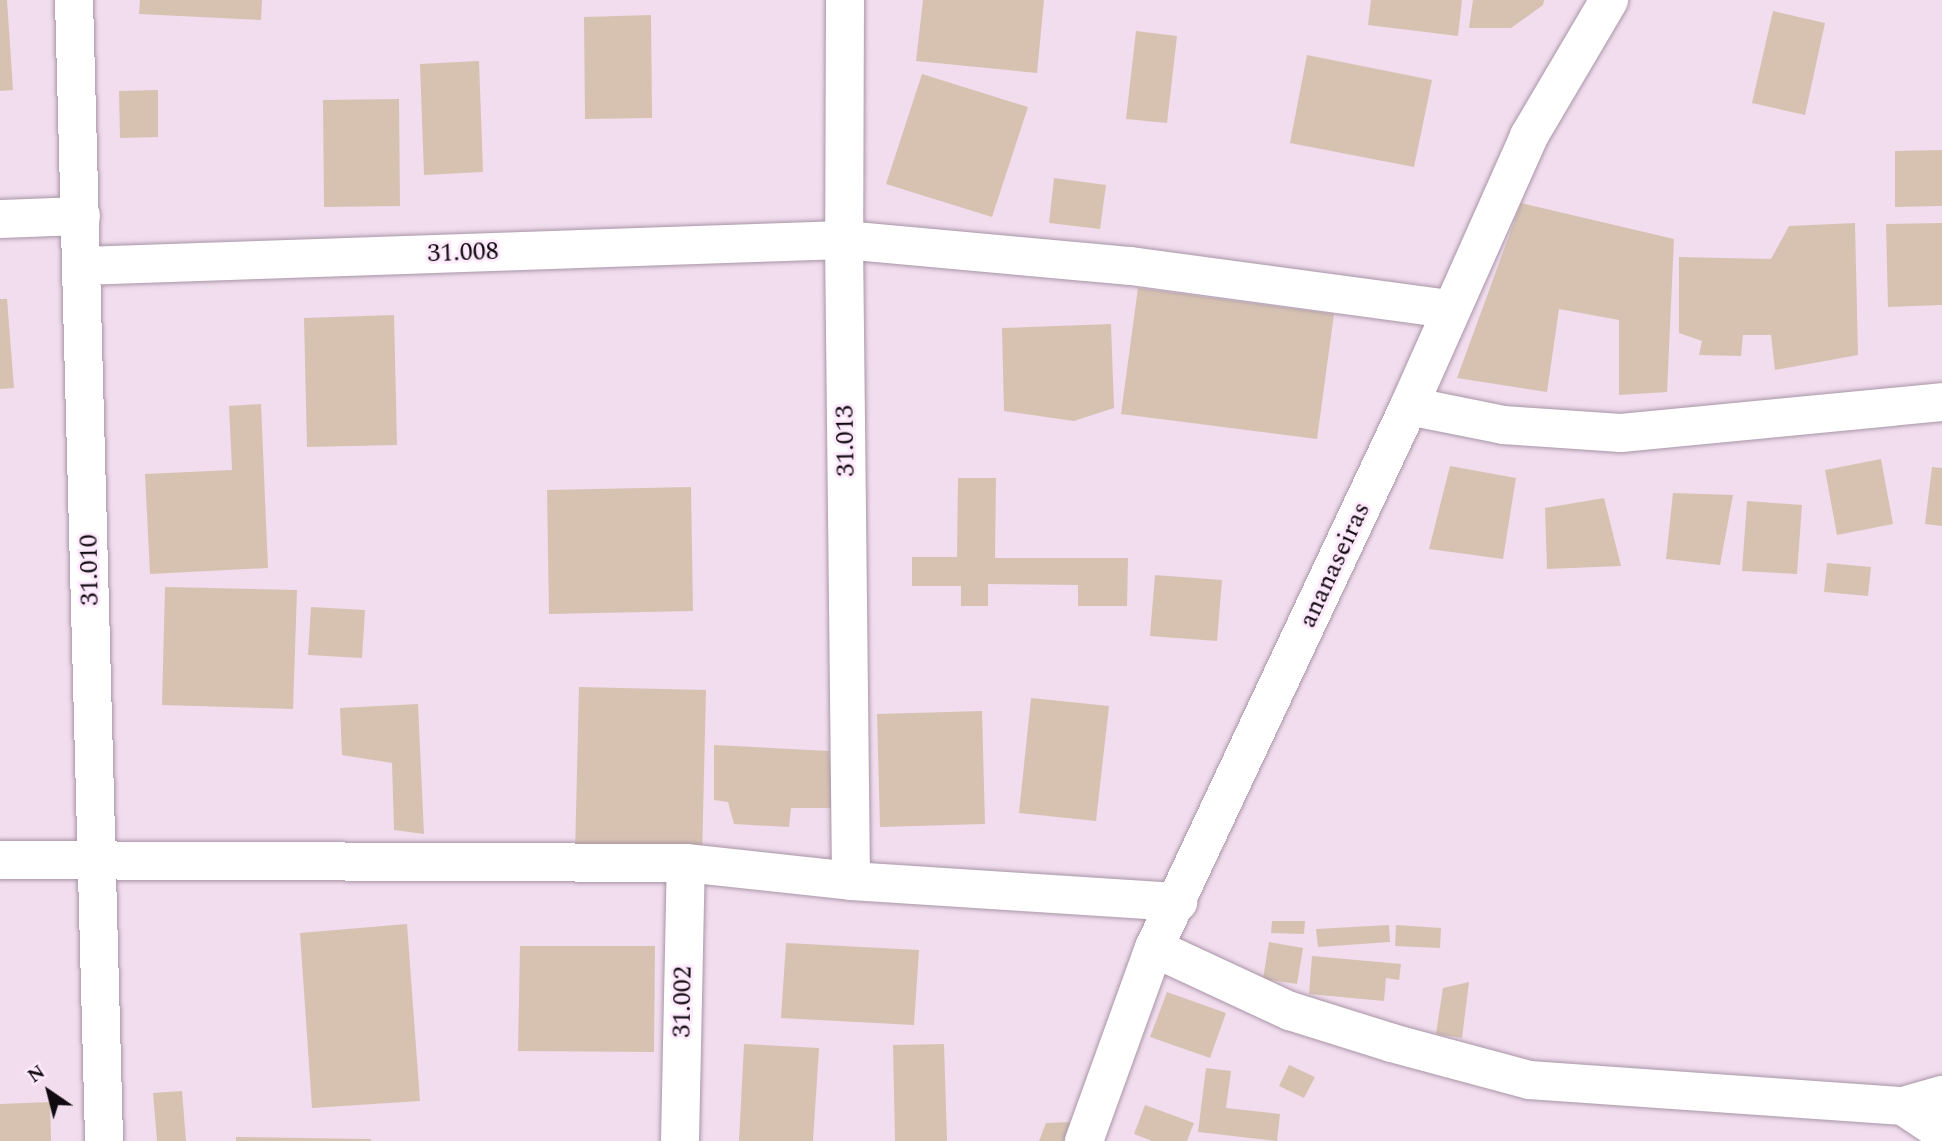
<!DOCTYPE html>
<html>
<head>
<meta charset="utf-8">
<style>
  body { margin:0 }
  #map { position:relative; width:1942px; height:1141px; overflow:hidden; background:#f1ddee; font-family:Spectral,serif }
  div>[style] { position:absolute }
  .building>* { inset:0; background:#d7c2b2 }
  .roads { filter:drop-shadow(0 0 2px #a895a6) drop-shadow(0 0 2px #a895a6) }
  .street>* { height:38px; margin:-19px; padding:0 19px; transform-origin:19px; border-radius:19px; background:#fff }
  span { translate:-50% -50%; white-space:nowrap; text-align:center; line-height:1.15; -webkit-text-stroke:6px #feeafc; paint-order:stroke }
  .street-label { font-size:26px; color:#110a10 }
  .north { position:absolute; left:14px; top:1057px; width:70px; height:70px; -webkit-text-stroke:5px #feeafc; paint-order:stroke; rotate:325deg; font-size:19px; font-weight:700; line-height:28px; text-align:center; color:#110a10 }
  .north::after { content:''; display:block; margin:auto; width:24px; height:32px; background:#110a10; clip-path:polygon(50% 0,100% 100%,50% 72%,0 100%) }
</style>
</head>
<body>
<div id="map">
  <div class="building">
    <i style="clip-path:polygon(0 0,7px 0,13px 90px,0 91px)"></i>
    <i style="clip-path:polygon(140px 0,262px 0,261px 20px,139px 14px)"></i>
    <i style="clip-path:polygon(923px 0,1044px 0,1037px 73px,916px 61px)"></i>
    <i style="clip-path:polygon(1371px 0,1462px 0,1458px 36px,1368px 25px)"></i>
    <i style="clip-path:polygon(1473px 0,1544px 0,1543px 5px,1511px 28px,1469px 28px)"></i>
    <i style="clip-path:polygon(1773px 11px,1825px 23px,1805px 115px,1752px 103px)"></i>
    <i style="clip-path:polygon(651px 15px,652px 118px,585px 119px,584px 17px)"></i>
    <i style="clip-path:polygon(1136px 31px,1177px 36px,1167px 123px,1126px 119px)"></i>
    <i style="clip-path:polygon(1307px 55px,1432px 80px,1414px 167px,1290px 143px)"></i>
    <i style="clip-path:polygon(479px 61px,483px 172px,424px 175px,420px 64px)"></i>
    <i style="clip-path:polygon(922px 74px,1028px 107px,992px 217px,886px 184px)"></i>
    <i style="clip-path:polygon(158px 90px,158px 137px,120px 138px,119px 91px)"></i>
    <i style="clip-path:polygon(399px 99px,400px 206px,324px 207px,323px 100px)"></i>
    <i style="clip-path:polygon(1942px 150px,1942px 206px,1895px 207px,1895px 151px)"></i>
    <i style="clip-path:polygon(1054px 178px,1106px 185px,1100px 229px,1049px 223px)"></i>
    <i style="clip-path:polygon(1521px 203px,1674px 239px,1667px 392px,1619px 395px,1619px 320px,1559px 309px,1547px 392px,1457px 378px)"></i>
    <i style="clip-path:polygon(1855px 223px,1858px 355px,1775px 370px,1771px 335px,1743px 335px,1741px 356px,1699px 355px,1702px 341px,1679px 333px,1679px 257px,1771px 259px,1789px 226px)"></i>
    <i style="clip-path:polygon(1942px 223px,1942px 305px,1888px 307px,1886px 224px)"></i>
    <i style="clip-path:polygon(1138px 288px,1334px 314px,1317px 439px,1121px 414px)"></i>
    <i style="clip-path:polygon(0 299px,7px 299px,14px 388px,0 389px)"></i>
    <i style="clip-path:polygon(394px 315px,397px 445px,307px 447px,304px 318px)"></i>
    <i style="clip-path:polygon(1111px 324px,1114px 408px,1074px 421px,1004px 411px,1002px 328px)"></i>
    <i style="clip-path:polygon(261px 404px,268px 568px,150px 574px,145px 474px,232px 470px,229px 406px)"></i>
    <i style="clip-path:polygon(1881px 459px,1893px 524px,1837px 535px,1825px 470px)"></i>
    <i style="clip-path:polygon(1450px 466px,1516px 478px,1503px 559px,1429px 549px)"></i>
    <i style="clip-path:polygon(1932px 467px,1942px 468px,1942px 526px,1925px 524px)"></i>
    <i style="clip-path:polygon(958px 478px,996px 478px,995px 558px,1128px 558px,1127px 606px,1078px 606px,1078px 585px,988px 584px,988px 606px,961px 606px,961px 586px,912px 586px,912px 557px,957px 557px)"></i>
    <i style="clip-path:polygon(691px 487px,693px 611px,549px 614px,547px 490px)"></i>
    <i style="clip-path:polygon(1673px 493px,1733px 495px,1720px 565px,1666px 559px)"></i>
    <i style="clip-path:polygon(1604px 498px,1621px 566px,1547px 569px,1545px 508px)"></i>
    <i style="clip-path:polygon(1747px 501px,1802px 505px,1797px 574px,1742px 571px)"></i>
    <i style="clip-path:polygon(1827px 563px,1871px 567px,1868px 596px,1824px 592px)"></i>
    <i style="clip-path:polygon(1155px 575px,1222px 580px,1217px 641px,1150px 636px)"></i>
    <i style="clip-path:polygon(165px 587px,297px 590px,293px 709px,162px 705px)"></i>
    <i style="clip-path:polygon(311px 607px,365px 610px,362px 658px,308px 655px)"></i>
    <i style="clip-path:polygon(579px 687px,706px 690px,702px 858px,575px 855px)"></i>
    <i style="clip-path:polygon(1031px 698px,1109px 706px,1096px 821px,1019px 813px)"></i>
    <i style="clip-path:polygon(418px 704px,424px 834px,394px 830px,392px 763px,342px 755px,340px 708px)"></i>
    <i style="clip-path:polygon(982px 711px,985px 824px,880px 827px,877px 714px)"></i>
    <i style="clip-path:polygon(714px 745px,829px 751px,833px 808px,791px 808px,789px 827px,734px 824px,728px 802px,714px 800px)"></i>
    <i style="clip-path:polygon(1272px 921px,1305px 921px,1304px 934px,1271px 933px)"></i>
    <i style="clip-path:polygon(407px 924px,420px 1101px,312px 1108px,300px 933px)"></i>
    <i style="clip-path:polygon(1389px 925px,1390px 942px,1318px 947px,1316px 929px)"></i>
    <i style="clip-path:polygon(1396px 925px,1441px 928px,1440px 948px,1395px 946px)"></i>
    <i style="clip-path:polygon(1269px 942px,1303px 948px,1297px 984px,1263px 979px)"></i>
    <i style="clip-path:polygon(786px 943px,919px 950px,914px 1025px,781px 1018px)"></i>
    <i style="clip-path:polygon(520px 946px,655px 946px,654px 1052px,518px 1051px)"></i>
    <i style="clip-path:polygon(1312px 956px,1401px 964px,1399px 980px,1386px 978px,1384px 1001px,1309px 994px)"></i>
    <i style="clip-path:polygon(1469px 982px,1462px 1038px,1436px 1034px,1443px 988px)"></i>
    <i style="clip-path:polygon(1167px 992px,1226px 1013px,1210px 1058px,1150px 1037px)"></i>
    <i style="clip-path:polygon(744px 1044px,819px 1048px,813px 1141px,739px 1141px)"></i>
    <i style="clip-path:polygon(944px 1044px,947px 1141px,895px 1141px,893px 1045px)"></i>
    <i style="clip-path:polygon(1289px 1065px,1315px 1077px,1304px 1098px,1279px 1086px)"></i>
    <i style="clip-path:polygon(1206px 1068px,1231px 1071px,1226px 1108px,1280px 1114px,1277px 1141px,1198px 1132px)"></i>
    <i style="clip-path:polygon(182px 1091px,186px 1141px,157px 1141px,153px 1093px)"></i>
    <i style="clip-path:polygon(50px 1102px,51px 1141px,0 1141px,0 1104px)"></i>
    <i style="clip-path:polygon(1145px 1105px,1194px 1123px,1187px 1141px,1152px 1141px,1134px 1134px)"></i>
    <i style="clip-path:polygon(1071px 1122px,1064px 1141px,1039px 1141px,1046px 1123px)"></i>
    <i style="clip-path:polygon(236px 1137px,371px 1139px,371px 1141px,236px 1141px)"></i>
  </div>
  <div class="roads">
    <div class="street">
      <i style="left:74px;top:0;width:1141px;rotate:88.49deg"></i>
      <i style="left:845px;top:0;width:240px;rotate:90.2deg"></i>
      <i style="left:844px;top:240px;width:641px;rotate:89.37deg"></i>
      <i style="left:0;top:219px;width:81px;rotate:-2.1deg"></i>
      <i style="left:82px;top:266px;width:762px;rotate:-1.95deg"></i>
      <i style="left:844px;top:240px;width:288px;rotate:5.2deg"></i>
      <i style="left:1131px;top:266px;width:323px;rotate:7.7deg"></i>
      <i style="left:1409px;top:406px;width:96px;rotate:11.4deg"></i>
      <i style="left:1503px;top:425px;width:118px;rotate:3.9deg"></i>
      <i style="left:1621px;top:433px;width:322px;rotate:-5.5deg"></i>
      <i style="left:0;top:860px;width:686px;rotate:0.25deg"></i>
      <i style="left:686px;top:863px;width:166px;rotate:6.2deg"></i>
      <i style="left:851px;top:881px;width:328px;rotate:3.7deg"></i>
      <i style="left:1154px;top:948px;width:150px;rotate:24.9deg"></i>
      <i style="left:1290px;top:1011px;width:107px;rotate:17.4deg"></i>
      <i style="left:1392px;top:1043px;width:142px;rotate:15.1deg"></i>
      <i style="left:1529px;top:1080px;width:375px;rotate:4deg"></i>
      <i style="left:1903px;top:1106px;width:41px;rotate:-15.8deg"></i>
      <i style="left:1903px;top:1106px;width:47px;rotate:33.7deg"></i>
      <i style="left:680px;top:1141px;width:278px;rotate:-88.8deg"></i>
      <i style="left:1084px;top:1141px;width:205px;rotate:-70.1deg"></i>
      <i style="left:1154px;top:948px;width:599px;rotate:-64.8deg"></i>
      <i style="left:1409px;top:406px;width:295px;rotate:-66deg"></i>
      <i style="left:1529px;top:136px;width:158px;rotate:-59.5deg"></i>
    </div>
  </div>
  <div class="street-label">
    <span style="left:463px;top:253px;rotate:-2deg">31.008</span>
    <span style="left:846px;top:441px;rotate:-91deg">31.013</span>
    <span style="left:1335px;top:565px;rotate:-65deg">ananaseiras</span>
    <span style="left:90px;top:570px;rotate:-91deg">31.010</span>
    <span style="left:683px;top:1002px;rotate:-89deg">31.002</span>
  </div>
  <div class="north">N</div>
</div>
</body>
</html>
